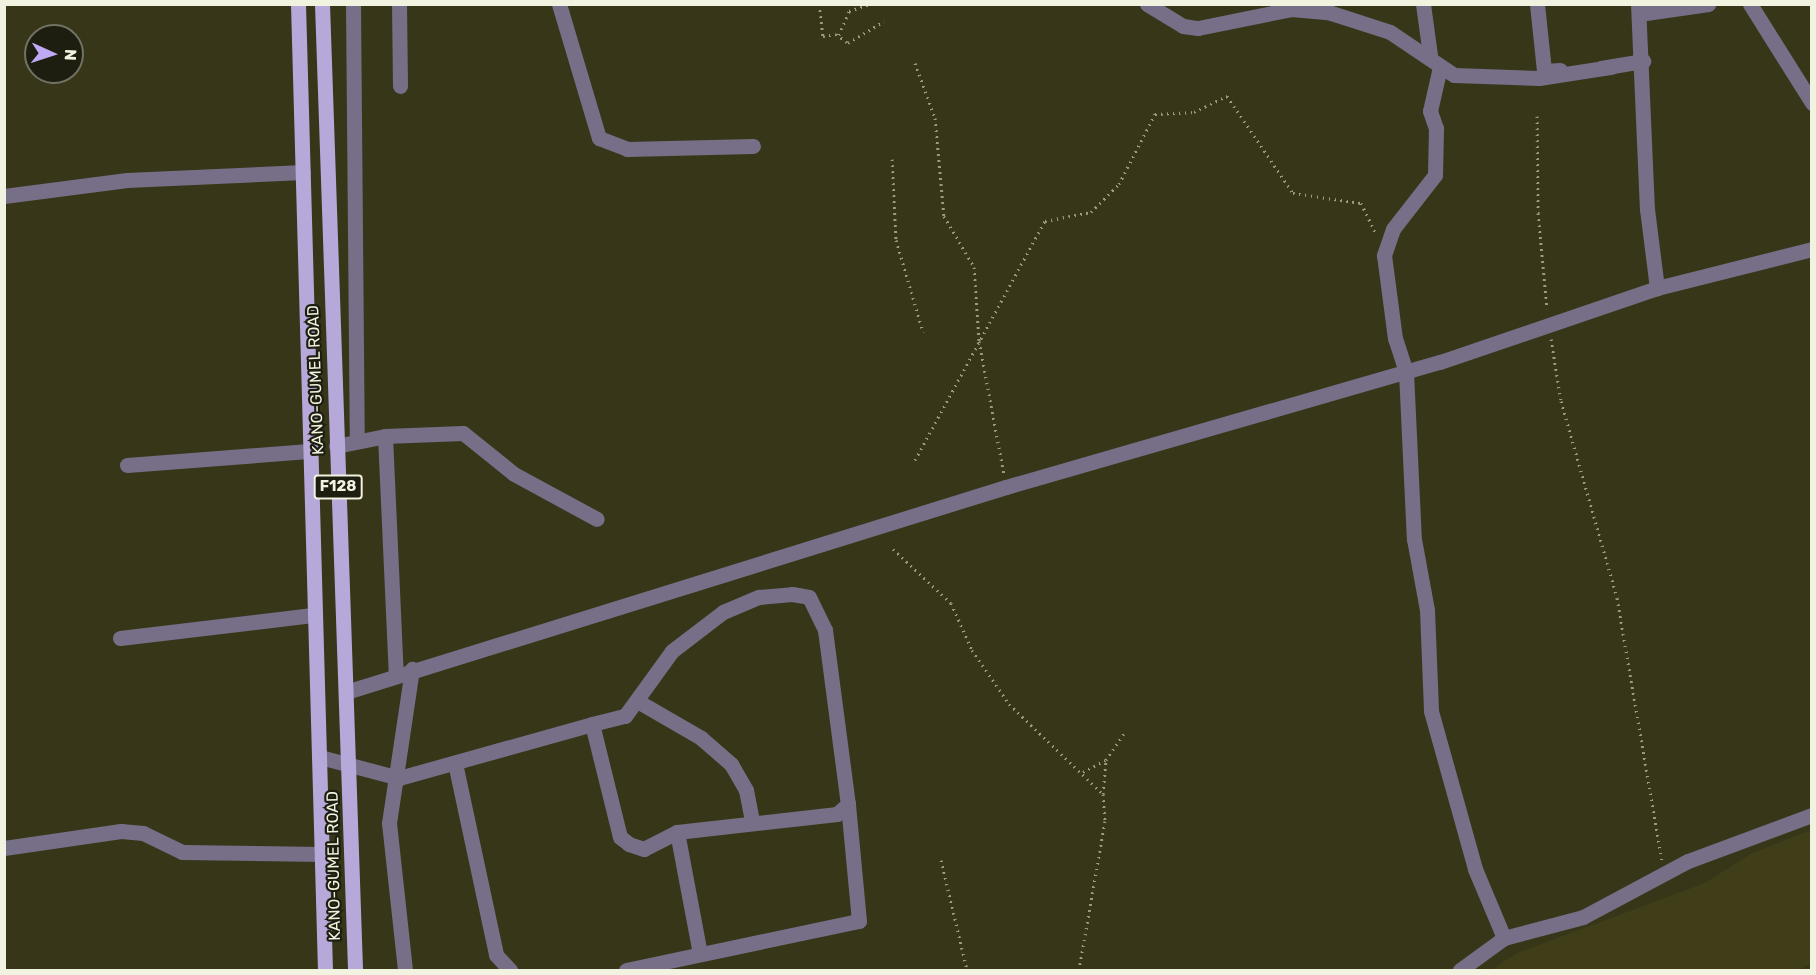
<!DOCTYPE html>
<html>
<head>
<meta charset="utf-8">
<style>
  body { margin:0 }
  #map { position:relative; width:1816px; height:975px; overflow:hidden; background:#373619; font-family:Rubik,sans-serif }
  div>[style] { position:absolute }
  .built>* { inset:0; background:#3f3e19 }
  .path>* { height:3px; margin-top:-1.5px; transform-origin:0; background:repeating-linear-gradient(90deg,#9b9b84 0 1.5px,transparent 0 6px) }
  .minor>* { height:15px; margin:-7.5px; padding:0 7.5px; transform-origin:7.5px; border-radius:7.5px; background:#766f87 }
  .major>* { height:15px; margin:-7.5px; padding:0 7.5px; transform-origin:7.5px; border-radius:7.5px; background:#b6a9da }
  span { translate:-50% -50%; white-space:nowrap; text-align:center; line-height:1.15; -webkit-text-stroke:4.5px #1d1d10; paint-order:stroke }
  .shield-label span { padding:2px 4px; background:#1d1d10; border:2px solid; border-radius:4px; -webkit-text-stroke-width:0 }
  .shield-label { font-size:15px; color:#f2f2e1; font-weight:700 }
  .street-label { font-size:16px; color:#f2f2e1 }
  .frame { position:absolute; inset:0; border:6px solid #f2f2e1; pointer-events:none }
  .north { position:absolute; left:24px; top:24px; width:60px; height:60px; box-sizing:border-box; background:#1d1d10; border:2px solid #727264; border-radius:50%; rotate:93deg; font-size:16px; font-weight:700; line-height:24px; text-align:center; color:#f2f2e1 }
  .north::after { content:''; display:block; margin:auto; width:21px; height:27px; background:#bfa9f4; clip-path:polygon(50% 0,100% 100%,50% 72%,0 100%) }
</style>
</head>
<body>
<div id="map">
  <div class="built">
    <i style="clip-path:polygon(1811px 830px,1811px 963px,1799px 970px,1491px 970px,1517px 953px,1705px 883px,1752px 853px)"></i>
  </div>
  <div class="path">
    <i style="left:819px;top:4px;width:32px;rotate:83deg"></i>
    <i style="left:823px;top:36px;width:13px;rotate:-9deg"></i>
    <i style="left:836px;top:34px;width:15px;rotate:37deg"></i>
    <i style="left:848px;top:43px;width:42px;rotate:-31.4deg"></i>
    <i style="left:839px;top:35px;width:26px;rotate:-67deg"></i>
    <i style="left:849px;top:11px;width:20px;rotate:-18deg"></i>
    <i style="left:915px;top:63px;width:59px;rotate:70deg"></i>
    <i style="left:935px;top:118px;width:98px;rotate:84.8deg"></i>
    <i style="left:944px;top:216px;width:59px;rotate:59.5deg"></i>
    <i style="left:974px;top:267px;width:74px;rotate:86.1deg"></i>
    <i style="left:979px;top:341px;width:135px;rotate:79.4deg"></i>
    <i style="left:1537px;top:116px;width:97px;rotate:89.4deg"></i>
    <i style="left:1538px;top:213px;width:96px;rotate:84.6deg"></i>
    <i style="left:892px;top:159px;width:81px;rotate:87.2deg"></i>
    <i style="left:896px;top:240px;width:96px;rotate:73.6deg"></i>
    <i style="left:1551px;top:339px;width:63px;rotate:80.8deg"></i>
    <i style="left:1561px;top:401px;width:205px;rotate:74.1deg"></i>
    <i style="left:1617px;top:598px;width:266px;rotate:80.3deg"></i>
    <i style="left:915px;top:460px;width:272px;rotate:-61.5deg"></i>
    <i style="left:1045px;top:221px;width:47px;rotate:-11.1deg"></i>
    <i style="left:1091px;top:212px;width:40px;rotate:-45deg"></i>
    <i style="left:1119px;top:184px;width:79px;rotate:-62.8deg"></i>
    <i style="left:1155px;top:114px;width:39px;rotate:-3deg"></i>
    <i style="left:1194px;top:112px;width:37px;rotate:-26deg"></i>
    <i style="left:1227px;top:96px;width:117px;rotate:55.8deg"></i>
    <i style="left:1293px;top:193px;width:69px;rotate:8.4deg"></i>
    <i style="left:1361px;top:203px;width:34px;rotate:64deg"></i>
    <i style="left:893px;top:549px;width:79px;rotate:43deg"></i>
    <i style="left:951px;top:603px;width:51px;rotate:65.9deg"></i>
    <i style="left:972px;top:650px;width:65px;rotate:55.6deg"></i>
    <i style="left:1009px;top:704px;width:130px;rotate:43.8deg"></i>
    <i style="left:1103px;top:794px;width:27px;rotate:86deg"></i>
    <i style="left:1105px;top:821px;width:151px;rotate:99.9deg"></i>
    <i style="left:1083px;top:772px;width:26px;rotate:-28deg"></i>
    <i style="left:1106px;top:760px;width:34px;rotate:-56deg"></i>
    <i style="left:1103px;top:794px;width:34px;rotate:-85deg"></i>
    <i style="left:941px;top:860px;width:113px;rotate:76.7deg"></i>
  </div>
  <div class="minor">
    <i style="left:353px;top:4px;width:437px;rotate:89.5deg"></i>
    <i style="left:399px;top:4px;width:82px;rotate:89.3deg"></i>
    <i style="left:559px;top:4px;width:140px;rotate:73.4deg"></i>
    <i style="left:599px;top:138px;width:30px;rotate:21deg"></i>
    <i style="left:627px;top:149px;width:126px;rotate:-1.4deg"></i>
    <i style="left:1147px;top:4px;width:42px;rotate:31.4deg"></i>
    <i style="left:1183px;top:26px;width:15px;rotate:8deg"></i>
    <i style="left:1198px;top:28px;width:95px;rotate:-11.5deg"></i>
    <i style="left:1291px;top:9px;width:37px;rotate:5deg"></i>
    <i style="left:1328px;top:12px;width:65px;rotate:17.9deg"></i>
    <i style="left:1390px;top:32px;width:77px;rotate:33.9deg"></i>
    <i style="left:1454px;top:75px;width:85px;rotate:2deg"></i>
    <i style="left:1539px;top:78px;width:73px;rotate:-8.7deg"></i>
    <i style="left:1423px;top:4px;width:51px;rotate:82.2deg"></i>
    <i style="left:1537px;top:4px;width:67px;rotate:84deg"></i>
    <i style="left:1544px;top:71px;width:16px;rotate:-4deg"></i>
    <i style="left:1638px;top:4px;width:205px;rotate:87.5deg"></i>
    <i style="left:1647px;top:209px;width:80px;rotate:82.8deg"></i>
    <i style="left:1750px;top:4px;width:117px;rotate:57.9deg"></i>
    <i style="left:1639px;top:14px;width:70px;rotate:-8.2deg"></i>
    <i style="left:1440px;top:67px;width:45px;rotate:102.8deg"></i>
    <i style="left:1430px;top:111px;width:18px;rotate:71deg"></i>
    <i style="left:1436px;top:128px;width:47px;rotate:91.2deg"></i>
    <i style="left:1435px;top:175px;width:68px;rotate:127.9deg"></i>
    <i style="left:1393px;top:229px;width:28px;rotate:109deg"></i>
    <i style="left:1384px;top:255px;width:84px;rotate:82.5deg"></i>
    <i style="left:1395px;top:338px;width:36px;rotate:72deg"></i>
    <i style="left:1406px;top:372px;width:167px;rotate:87.3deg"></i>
    <i style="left:1414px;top:539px;width:72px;rotate:79.6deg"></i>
    <i style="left:1427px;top:610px;width:101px;rotate:87.7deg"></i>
    <i style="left:1431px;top:711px;width:164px;rotate:74.4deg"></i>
    <i style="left:1475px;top:869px;width:75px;rotate:67.2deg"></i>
    <i style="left:1601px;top:68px;width:43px;rotate:-9.5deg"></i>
    <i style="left:4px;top:196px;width:124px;rotate:-7.4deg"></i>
    <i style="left:127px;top:180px;width:176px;rotate:-2.6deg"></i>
    <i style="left:385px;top:436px;width:78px;rotate:-2.2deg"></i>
    <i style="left:463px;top:433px;width:65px;rotate:38.8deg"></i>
    <i style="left:514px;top:474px;width:94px;rotate:28.5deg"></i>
    <i style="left:336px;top:446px;width:50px;rotate:-11.5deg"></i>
    <i style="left:385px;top:436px;width:238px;rotate:87.4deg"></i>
    <i style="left:127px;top:465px;width:185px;rotate:-4.4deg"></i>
    <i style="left:120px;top:638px;width:194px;rotate:-6.8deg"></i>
    <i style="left:346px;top:692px;width:691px;rotate:-17.26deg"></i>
    <i style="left:1006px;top:487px;width:452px;rotate:-16.1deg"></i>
    <i style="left:1440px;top:362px;width:229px;rotate:-18.8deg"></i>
    <i style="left:1657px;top:288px;width:160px;rotate:-14.1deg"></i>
    <i style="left:639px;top:702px;width:72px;rotate:30.1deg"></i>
    <i style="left:701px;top:738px;width:40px;rotate:41deg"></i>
    <i style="left:731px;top:764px;width:30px;rotate:60deg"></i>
    <i style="left:746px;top:790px;width:33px;rotate:79deg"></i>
    <i style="left:320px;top:757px;width:82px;rotate:14.9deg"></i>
    <i style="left:399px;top:778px;width:200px;rotate:-15.6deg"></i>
    <i style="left:592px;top:724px;width:34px;rotate:-14deg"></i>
    <i style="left:625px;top:716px;width:80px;rotate:-54.1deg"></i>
    <i style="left:672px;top:651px;width:64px;rotate:-37.4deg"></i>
    <i style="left:723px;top:612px;width:39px;rotate:-23deg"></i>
    <i style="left:759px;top:597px;width:33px;rotate:-5deg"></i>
    <i style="left:792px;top:594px;width:17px;rotate:10deg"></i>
    <i style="left:809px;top:597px;width:37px;rotate:64deg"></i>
    <i style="left:825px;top:630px;width:176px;rotate:82.5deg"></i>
    <i style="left:848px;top:804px;width:15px;rotate:138deg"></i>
    <i style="left:837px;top:814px;width:161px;rotate:173.6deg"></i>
    <i style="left:677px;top:832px;width:37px;rotate:153deg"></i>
    <i style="left:644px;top:849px;width:16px;rotate:-162deg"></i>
    <i style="left:629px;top:844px;width:11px;rotate:-142deg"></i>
    <i style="left:620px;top:837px;width:116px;rotate:-103.9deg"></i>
    <i style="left:455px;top:763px;width:196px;rotate:77.9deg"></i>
    <i style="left:496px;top:955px;width:21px;rotate:47deg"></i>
    <i style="left:677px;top:832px;width:124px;rotate:79.3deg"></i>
    <i style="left:4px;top:848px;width:118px;rotate:-8.3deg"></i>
    <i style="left:121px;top:831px;width:22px;rotate:5deg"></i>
    <i style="left:143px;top:833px;width:43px;rotate:26deg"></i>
    <i style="left:182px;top:852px;width:141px;rotate:0.8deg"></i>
    <i style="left:405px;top:970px;width:148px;rotate:-96.2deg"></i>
    <i style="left:389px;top:823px;width:156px;rotate:-81.5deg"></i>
    <i style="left:626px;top:970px;width:238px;rotate:-11.9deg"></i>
    <i style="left:859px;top:921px;width:118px;rotate:-95.4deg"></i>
    <i style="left:1460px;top:970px;width:54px;rotate:-36deg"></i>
    <i style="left:1504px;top:938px;width:82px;rotate:-14.9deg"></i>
    <i style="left:1583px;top:917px;width:119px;rotate:-28.1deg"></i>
    <i style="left:1688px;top:861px;width:132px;rotate:-20.4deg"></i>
  </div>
  <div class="major">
    <i style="left:298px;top:4px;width:966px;rotate:88.4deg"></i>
    <i style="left:322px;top:4px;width:967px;rotate:88.04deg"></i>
  </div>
  <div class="shield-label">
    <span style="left:338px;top:487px">F128</span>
  </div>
  <div class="street-label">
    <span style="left:316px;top:380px;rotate:-92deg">KANO-GUMEL ROAD</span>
    <span style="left:334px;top:866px;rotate:-91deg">KANO-GUMEL ROAD</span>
  </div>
  <div class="frame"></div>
  <div class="north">N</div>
</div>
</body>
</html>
